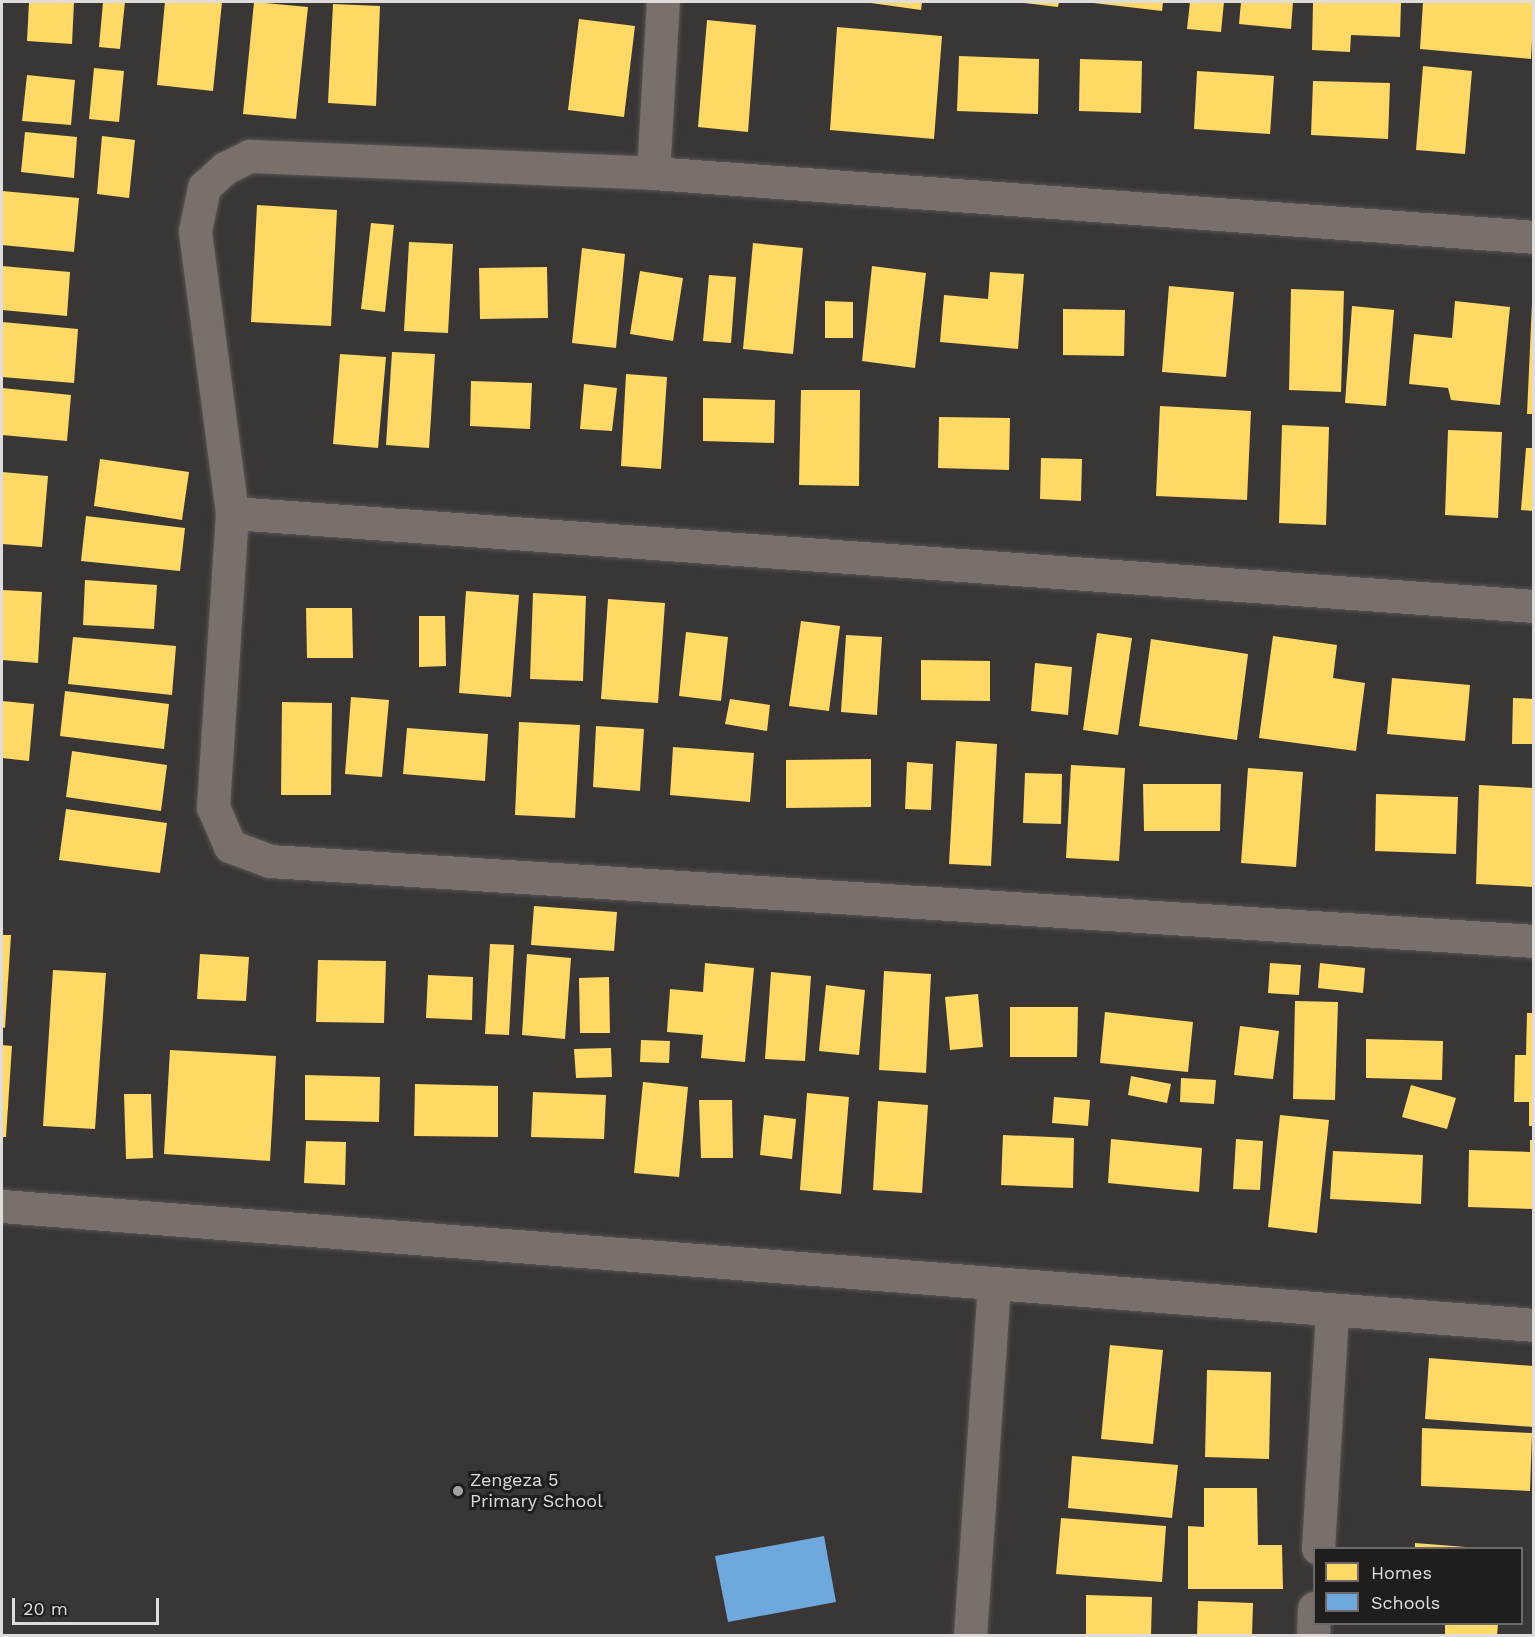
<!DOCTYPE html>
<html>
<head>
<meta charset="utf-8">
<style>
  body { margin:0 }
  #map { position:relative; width:1535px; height:1637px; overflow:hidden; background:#3a3635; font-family:"Work Sans",sans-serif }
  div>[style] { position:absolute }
  .homes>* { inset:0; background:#ffd966 }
  .schools>* { inset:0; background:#6fa8dc }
  .roads { filter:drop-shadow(0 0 2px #575554) drop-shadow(0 0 2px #575554) }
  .minor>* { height:33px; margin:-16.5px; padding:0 16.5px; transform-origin:16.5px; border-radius:16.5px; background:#79706b }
  .dots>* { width:16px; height:16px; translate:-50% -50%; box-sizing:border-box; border:3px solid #201d1d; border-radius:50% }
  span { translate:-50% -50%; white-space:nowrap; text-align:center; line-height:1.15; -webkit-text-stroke:6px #201d1d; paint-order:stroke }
  .poi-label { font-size:18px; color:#e0dcdc }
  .left { translate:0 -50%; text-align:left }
  .frame { position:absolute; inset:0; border:3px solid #e0dcdc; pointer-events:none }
  .legend { position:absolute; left:1313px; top:1547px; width:210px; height:78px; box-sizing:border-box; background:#201d1d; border:2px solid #6d6969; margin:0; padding:8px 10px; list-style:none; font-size:18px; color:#e0dcdc }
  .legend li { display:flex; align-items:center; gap:12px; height:30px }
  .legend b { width:30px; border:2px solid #6d6969 }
  .scale { position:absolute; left:12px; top:1598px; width:147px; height:27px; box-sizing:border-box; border:3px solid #e0dcdc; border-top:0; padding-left:8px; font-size:18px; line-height:21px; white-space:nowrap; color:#e0dcdc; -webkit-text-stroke:4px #201d1d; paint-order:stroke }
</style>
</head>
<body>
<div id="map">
  <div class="homes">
    <i style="clip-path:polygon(29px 2px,74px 2px,72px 44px,27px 41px)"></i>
    <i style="clip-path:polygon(103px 2px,125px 2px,120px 49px,99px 47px)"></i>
    <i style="clip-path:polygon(165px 2px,222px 2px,213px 91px,157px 85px)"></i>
    <i style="clip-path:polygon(254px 2px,308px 7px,296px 119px,243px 114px)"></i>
    <i style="clip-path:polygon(864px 2px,922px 2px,921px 10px)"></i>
    <i style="clip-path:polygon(1015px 2px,1059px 2px,1058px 7px)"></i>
    <i style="clip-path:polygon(1085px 2px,1163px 2px,1162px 11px)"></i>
    <i style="clip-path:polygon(1190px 2px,1224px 2px,1221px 32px,1187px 29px)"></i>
    <i style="clip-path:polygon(1241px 2px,1293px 2px,1291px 29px,1239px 24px)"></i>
    <i style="clip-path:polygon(1313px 2px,1401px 2px,1400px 37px,1351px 35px,1350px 52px,1312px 50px)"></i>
    <i style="clip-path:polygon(1423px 2px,1534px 2px,1531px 59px,1420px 49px)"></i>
    <i style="clip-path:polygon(333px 4px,380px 6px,376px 106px,328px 103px)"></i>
    <i style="clip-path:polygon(579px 19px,635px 26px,624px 117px,568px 110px)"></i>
    <i style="clip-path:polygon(707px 20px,756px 25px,748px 132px,698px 127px)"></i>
    <i style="clip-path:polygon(837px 27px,942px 36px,934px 139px,830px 130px)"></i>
    <i style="clip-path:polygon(959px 56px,1039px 59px,1038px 114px,957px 111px)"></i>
    <i style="clip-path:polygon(1080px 59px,1142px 61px,1141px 113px,1079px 111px)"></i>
    <i style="clip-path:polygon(1423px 66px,1472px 71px,1465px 154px,1416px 150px)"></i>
    <i style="clip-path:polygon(94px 68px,124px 71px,119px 122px,89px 119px)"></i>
    <i style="clip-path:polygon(1197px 71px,1274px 76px,1270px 134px,1194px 129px)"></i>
    <i style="clip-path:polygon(27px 75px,75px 80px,71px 125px,22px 121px)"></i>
    <i style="clip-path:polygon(1313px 81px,1390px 83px,1388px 139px,1311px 135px)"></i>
    <i style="clip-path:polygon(25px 132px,77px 137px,74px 178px,21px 172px)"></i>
    <i style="clip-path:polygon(102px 136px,135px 140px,129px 198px,97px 194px)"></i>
    <i style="clip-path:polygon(2px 191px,79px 198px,74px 252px,2px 245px)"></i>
    <i style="clip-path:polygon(257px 205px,337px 210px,331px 326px,251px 322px)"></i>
    <i style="clip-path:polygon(371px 223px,394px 225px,385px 312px,361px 309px)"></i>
    <i style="clip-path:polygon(409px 242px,453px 244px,448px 333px,404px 331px)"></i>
    <i style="clip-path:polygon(753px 243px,803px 248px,793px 354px,743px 349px)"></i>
    <i style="clip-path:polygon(582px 248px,625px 254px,616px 348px,572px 343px)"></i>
    <i style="clip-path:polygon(2px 266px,70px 272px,67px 316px,2px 310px)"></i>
    <i style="clip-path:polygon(872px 266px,926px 273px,915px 368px,862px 361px)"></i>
    <i style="clip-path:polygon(547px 267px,548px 318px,480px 319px,479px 268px)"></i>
    <i style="clip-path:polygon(640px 271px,683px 278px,673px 341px,630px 334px)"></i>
    <i style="clip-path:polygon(990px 272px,1024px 274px,1018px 349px,940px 342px,944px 295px,988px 299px)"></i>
    <i style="clip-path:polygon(709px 275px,736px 277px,731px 343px,703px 341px)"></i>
    <i style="clip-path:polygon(1169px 286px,1234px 292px,1226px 377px,1162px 372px)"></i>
    <i style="clip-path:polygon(1291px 289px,1344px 291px,1341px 392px,1289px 390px)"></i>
    <i style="clip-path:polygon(825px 301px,853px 302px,853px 338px,825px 338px)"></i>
    <i style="clip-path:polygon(1455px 301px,1510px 307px,1500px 405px,1451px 400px,1448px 388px,1409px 384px,1414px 334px,1452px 338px)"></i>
    <i style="clip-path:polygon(1532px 303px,1534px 303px,1534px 414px,1527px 414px)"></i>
    <i style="clip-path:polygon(1352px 306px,1394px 310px,1386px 406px,1345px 403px)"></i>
    <i style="clip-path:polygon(1063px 309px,1125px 310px,1124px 356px,1063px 355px)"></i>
    <i style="clip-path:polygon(2px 322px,78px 329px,74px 383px,2px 377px)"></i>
    <i style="clip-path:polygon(392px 352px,435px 354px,429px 448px,386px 445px)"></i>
    <i style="clip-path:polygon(340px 354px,386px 357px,378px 448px,333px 444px)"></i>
    <i style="clip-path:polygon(626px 374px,667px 377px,661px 469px,621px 466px)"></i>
    <i style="clip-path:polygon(471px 381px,532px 383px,530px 429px,470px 426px)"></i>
    <i style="clip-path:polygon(584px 384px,617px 388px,612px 431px,580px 429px)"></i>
    <i style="clip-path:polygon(2px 388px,71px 395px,67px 441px,2px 435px)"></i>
    <i style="clip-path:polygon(801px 390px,860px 390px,859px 486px,799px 485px)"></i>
    <i style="clip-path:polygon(703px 398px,775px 400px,774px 443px,703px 441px)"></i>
    <i style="clip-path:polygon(1160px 406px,1251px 411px,1247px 500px,1156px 496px)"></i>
    <i style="clip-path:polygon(939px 417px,1010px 418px,1009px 470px,938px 468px)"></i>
    <i style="clip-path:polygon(1282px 425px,1329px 427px,1326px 525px,1279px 523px)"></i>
    <i style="clip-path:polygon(1448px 430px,1502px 432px,1498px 518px,1445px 515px)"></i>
    <i style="clip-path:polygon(1526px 448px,1534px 448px,1534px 511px,1521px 510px)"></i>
    <i style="clip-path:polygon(1041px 458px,1082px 459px,1081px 501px,1040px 499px)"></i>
    <i style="clip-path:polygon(100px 459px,189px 472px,182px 520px,94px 506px)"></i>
    <i style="clip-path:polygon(2px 472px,48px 476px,42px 547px,2px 544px)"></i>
    <i style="clip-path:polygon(86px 516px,185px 528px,180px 571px,81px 561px)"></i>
    <i style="clip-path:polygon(85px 580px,157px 585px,154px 629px,83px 625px)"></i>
    <i style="clip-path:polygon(2px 590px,42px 592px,38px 663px,2px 660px)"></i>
    <i style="clip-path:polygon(466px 591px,519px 595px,511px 697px,459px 693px)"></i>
    <i style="clip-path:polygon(533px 593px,586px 596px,583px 681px,530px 679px)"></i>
    <i style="clip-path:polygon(608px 599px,665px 603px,658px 703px,601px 699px)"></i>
    <i style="clip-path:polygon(306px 608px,352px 608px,353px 658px,307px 658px)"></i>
    <i style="clip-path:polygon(419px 616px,445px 616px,446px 666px,419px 667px)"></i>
    <i style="clip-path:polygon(801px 621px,840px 626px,829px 711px,789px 706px)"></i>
    <i style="clip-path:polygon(686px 632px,728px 637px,721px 701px,679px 696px)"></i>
    <i style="clip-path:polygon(1097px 633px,1132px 638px,1118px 735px,1083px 730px)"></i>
    <i style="clip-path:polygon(846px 635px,882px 637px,877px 715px,841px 712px)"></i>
    <i style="clip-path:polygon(1273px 636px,1337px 645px,1333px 678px,1365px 683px,1356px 751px,1259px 738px)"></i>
    <i style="clip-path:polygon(73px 637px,176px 646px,172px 695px,68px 684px)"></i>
    <i style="clip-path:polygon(1151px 639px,1248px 654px,1237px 740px,1139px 726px)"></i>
    <i style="clip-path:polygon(921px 660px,990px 661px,990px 701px,921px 700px)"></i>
    <i style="clip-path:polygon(1035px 663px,1072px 667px,1068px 715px,1031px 711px)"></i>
    <i style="clip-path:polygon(1392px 678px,1470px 685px,1465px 741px,1387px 734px)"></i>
    <i style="clip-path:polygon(65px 691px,169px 704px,164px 749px,60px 736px)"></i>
    <i style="clip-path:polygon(351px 697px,389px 700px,382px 777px,345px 774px)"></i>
    <i style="clip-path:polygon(1513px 698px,1534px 699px,1534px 744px,1512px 744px)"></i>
    <i style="clip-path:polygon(730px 699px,770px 705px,767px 731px,725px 724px)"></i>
    <i style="clip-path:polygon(2px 701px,34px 704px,29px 761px,2px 758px)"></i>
    <i style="clip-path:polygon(282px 702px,332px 703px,331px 795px,281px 795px)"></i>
    <i style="clip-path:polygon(519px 722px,580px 725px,575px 818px,515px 815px)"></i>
    <i style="clip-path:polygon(596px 726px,644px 729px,640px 791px,593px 787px)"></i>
    <i style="clip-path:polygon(407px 728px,488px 734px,485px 781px,403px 774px)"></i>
    <i style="clip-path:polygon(956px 741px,997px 744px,991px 866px,949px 864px)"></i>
    <i style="clip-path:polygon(673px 747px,754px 753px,750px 802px,670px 795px)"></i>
    <i style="clip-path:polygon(72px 751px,167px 765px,161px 811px,66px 797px)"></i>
    <i style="clip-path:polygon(871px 759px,871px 807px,786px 808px,786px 760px)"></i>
    <i style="clip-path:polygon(907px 762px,933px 764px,931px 810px,905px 809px)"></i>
    <i style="clip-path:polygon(1071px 765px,1125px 768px,1119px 861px,1066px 858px)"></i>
    <i style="clip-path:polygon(1248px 768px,1303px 772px,1296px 867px,1241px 863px)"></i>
    <i style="clip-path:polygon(1025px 773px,1062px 774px,1061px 824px,1023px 823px)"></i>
    <i style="clip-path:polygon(1143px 784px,1221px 784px,1220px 831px,1144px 831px)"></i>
    <i style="clip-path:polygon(1479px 785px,1534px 788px,1534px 887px,1476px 884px)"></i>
    <i style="clip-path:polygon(1376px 794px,1458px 797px,1456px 854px,1375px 851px)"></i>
    <i style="clip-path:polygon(66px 809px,167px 823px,160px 873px,59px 860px)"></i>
    <i style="clip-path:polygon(534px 906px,617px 912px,614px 951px,531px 945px)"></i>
    <i style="clip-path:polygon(2px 935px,11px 935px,5px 1028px,2px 1027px)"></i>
    <i style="clip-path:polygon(490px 944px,514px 945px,509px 1035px,485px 1034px)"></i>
    <i style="clip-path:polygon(200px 954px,249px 957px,246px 1001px,197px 999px)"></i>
    <i style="clip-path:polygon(527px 954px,571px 958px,565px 1039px,522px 1035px)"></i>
    <i style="clip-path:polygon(318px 960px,386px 961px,384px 1023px,316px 1022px)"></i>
    <i style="clip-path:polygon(705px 963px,754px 968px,745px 1062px,701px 1058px,703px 1035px,667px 1032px,670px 989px,703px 992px)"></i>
    <i style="clip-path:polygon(1270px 963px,1301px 965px,1299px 995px,1268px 993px)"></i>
    <i style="clip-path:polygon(1320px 963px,1365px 968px,1363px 993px,1318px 988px)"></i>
    <i style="clip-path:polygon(53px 970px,106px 973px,95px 1129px,43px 1126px)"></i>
    <i style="clip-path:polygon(884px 971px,931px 974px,926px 1073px,879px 1070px)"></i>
    <i style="clip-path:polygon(771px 972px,811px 976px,805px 1061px,765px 1059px)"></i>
    <i style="clip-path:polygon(428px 975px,473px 977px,472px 1020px,426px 1018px)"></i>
    <i style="clip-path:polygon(609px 977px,610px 1033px,580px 1033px,579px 978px)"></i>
    <i style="clip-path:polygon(826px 985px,865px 990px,859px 1055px,819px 1051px)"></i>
    <i style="clip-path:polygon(978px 994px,983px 1047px,950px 1050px,945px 997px)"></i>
    <i style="clip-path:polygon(1295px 1001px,1338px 1002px,1335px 1100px,1293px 1099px)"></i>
    <i style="clip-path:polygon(1010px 1007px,1078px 1007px,1077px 1057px,1010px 1057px)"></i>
    <i style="clip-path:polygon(1105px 1012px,1193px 1022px,1188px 1072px,1100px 1063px)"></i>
    <i style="clip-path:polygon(1527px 1013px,1534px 1013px,1534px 1126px,1529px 1126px,1529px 1102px,1514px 1102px,1515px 1055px,1526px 1055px)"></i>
    <i style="clip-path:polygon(1240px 1026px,1279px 1031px,1273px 1079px,1234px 1075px)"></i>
    <i style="clip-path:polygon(1366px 1039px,1443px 1041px,1442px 1080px,1366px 1078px)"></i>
    <i style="clip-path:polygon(641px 1040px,670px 1041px,669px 1063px,640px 1062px)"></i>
    <i style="clip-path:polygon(2px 1045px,12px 1046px,6px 1137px,2px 1137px)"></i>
    <i style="clip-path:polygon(611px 1048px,612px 1077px,576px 1078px,574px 1049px)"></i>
    <i style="clip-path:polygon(170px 1050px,276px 1056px,270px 1161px,164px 1154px)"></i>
    <i style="clip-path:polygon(305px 1075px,380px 1077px,379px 1122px,305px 1120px)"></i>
    <i style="clip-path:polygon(1131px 1076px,1171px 1084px,1167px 1103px,1128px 1095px)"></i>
    <i style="clip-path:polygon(1181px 1078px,1216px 1080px,1214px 1104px,1180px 1102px)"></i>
    <i style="clip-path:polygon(643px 1082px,688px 1087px,679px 1177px,634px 1173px)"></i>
    <i style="clip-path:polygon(415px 1084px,498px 1086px,498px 1137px,414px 1136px)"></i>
    <i style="clip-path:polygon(1411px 1085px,1456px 1098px,1447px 1129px,1402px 1117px)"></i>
    <i style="clip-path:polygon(533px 1092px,606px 1095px,604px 1139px,531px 1137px)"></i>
    <i style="clip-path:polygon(807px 1093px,849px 1097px,841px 1194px,800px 1190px)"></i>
    <i style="clip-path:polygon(124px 1094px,151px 1094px,153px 1158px,126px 1159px)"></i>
    <i style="clip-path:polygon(1054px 1097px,1090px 1100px,1088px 1126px,1052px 1123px)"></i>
    <i style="clip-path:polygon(699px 1100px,732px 1100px,733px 1158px,701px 1158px)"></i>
    <i style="clip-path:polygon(878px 1101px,928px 1105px,922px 1193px,873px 1190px)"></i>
    <i style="clip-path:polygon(764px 1115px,796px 1119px,792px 1159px,760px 1155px)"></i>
    <i style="clip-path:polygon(1280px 1115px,1329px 1120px,1317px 1233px,1268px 1227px)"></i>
    <i style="clip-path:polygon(1003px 1135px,1074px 1138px,1073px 1188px,1001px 1185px)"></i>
    <i style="clip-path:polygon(1111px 1139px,1202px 1148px,1199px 1192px,1108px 1183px)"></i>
    <i style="clip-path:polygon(1236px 1139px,1263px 1141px,1260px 1190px,1233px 1189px)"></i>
    <i style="clip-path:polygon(1530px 1140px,1534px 1140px,1534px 1209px,1468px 1207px,1469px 1150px,1530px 1152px)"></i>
    <i style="clip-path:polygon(306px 1141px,346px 1142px,345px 1185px,304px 1183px)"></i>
    <i style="clip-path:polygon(1333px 1151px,1423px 1155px,1421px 1204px,1330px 1199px)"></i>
    <i style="clip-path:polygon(1110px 1345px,1163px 1350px,1153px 1444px,1101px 1439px)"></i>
    <i style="clip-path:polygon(1429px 1358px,1534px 1366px,1534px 1427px,1425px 1419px)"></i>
    <i style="clip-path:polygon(1207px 1370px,1271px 1372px,1269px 1459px,1205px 1457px)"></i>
    <i style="clip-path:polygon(1422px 1428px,1532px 1433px,1530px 1491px,1421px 1486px)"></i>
    <i style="clip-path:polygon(1072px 1456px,1178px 1465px,1172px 1518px,1068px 1508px)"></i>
    <i style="clip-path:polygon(1204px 1488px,1257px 1488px,1258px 1545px,1282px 1545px,1283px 1589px,1188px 1589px,1188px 1526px,1204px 1527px)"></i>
    <i style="clip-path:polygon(1061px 1518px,1166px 1526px,1162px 1582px,1056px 1574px)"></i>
    <i style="clip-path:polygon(1415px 1543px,1466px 1547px,1466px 1548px,1415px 1548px)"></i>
    <i style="clip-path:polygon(1086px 1595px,1152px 1597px,1151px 1636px,1086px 1636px)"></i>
    <i style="clip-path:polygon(1198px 1601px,1253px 1603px,1252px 1636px,1197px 1636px)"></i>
    <i style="clip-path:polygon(1445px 1624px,1498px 1624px,1497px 1636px,1445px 1636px)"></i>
  </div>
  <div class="schools">
    <i style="clip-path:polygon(824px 1536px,836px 1602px,728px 1622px,715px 1556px)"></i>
  </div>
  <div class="roads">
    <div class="minor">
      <i style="left:653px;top:173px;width:171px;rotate:-86.7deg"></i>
      <i style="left:232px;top:513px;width:284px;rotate:-97.5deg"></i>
      <i style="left:195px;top:231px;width:45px;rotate:-78.4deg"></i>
      <i style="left:204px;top:187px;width:28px;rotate:-42deg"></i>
      <i style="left:225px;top:168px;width:28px;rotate:-26deg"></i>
      <i style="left:250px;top:156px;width:403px;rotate:2.4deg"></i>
      <i style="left:653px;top:173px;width:883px;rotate:4.15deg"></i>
      <i style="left:1534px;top:606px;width:1305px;rotate:-175.91deg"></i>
      <i style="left:232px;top:513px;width:295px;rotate:93.7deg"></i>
      <i style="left:213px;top:807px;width:43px;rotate:66.4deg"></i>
      <i style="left:230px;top:846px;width:43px;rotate:20.6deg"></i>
      <i style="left:270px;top:861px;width:1267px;rotate:3.62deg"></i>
      <i style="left:2px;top:1206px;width:1537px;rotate:4.44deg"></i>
      <i style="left:1318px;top:1548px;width:237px;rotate:-86.6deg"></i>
      <i style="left:970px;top:1636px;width:353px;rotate:-86.1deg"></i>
      <i style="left:1313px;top:1636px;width:28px;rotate:-88deg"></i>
    </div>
  </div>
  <div class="dots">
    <i style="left:458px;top:1491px;background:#a6a2a2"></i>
  </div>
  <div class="poi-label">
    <span class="left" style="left:470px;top:1491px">Zengeza 5<br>Primary School</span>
  </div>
  <div class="frame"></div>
  <ul class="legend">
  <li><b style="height:16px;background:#ffd966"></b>Homes</li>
  <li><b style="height:16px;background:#6fa8dc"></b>Schools</li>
  </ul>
  <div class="scale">20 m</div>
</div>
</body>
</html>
